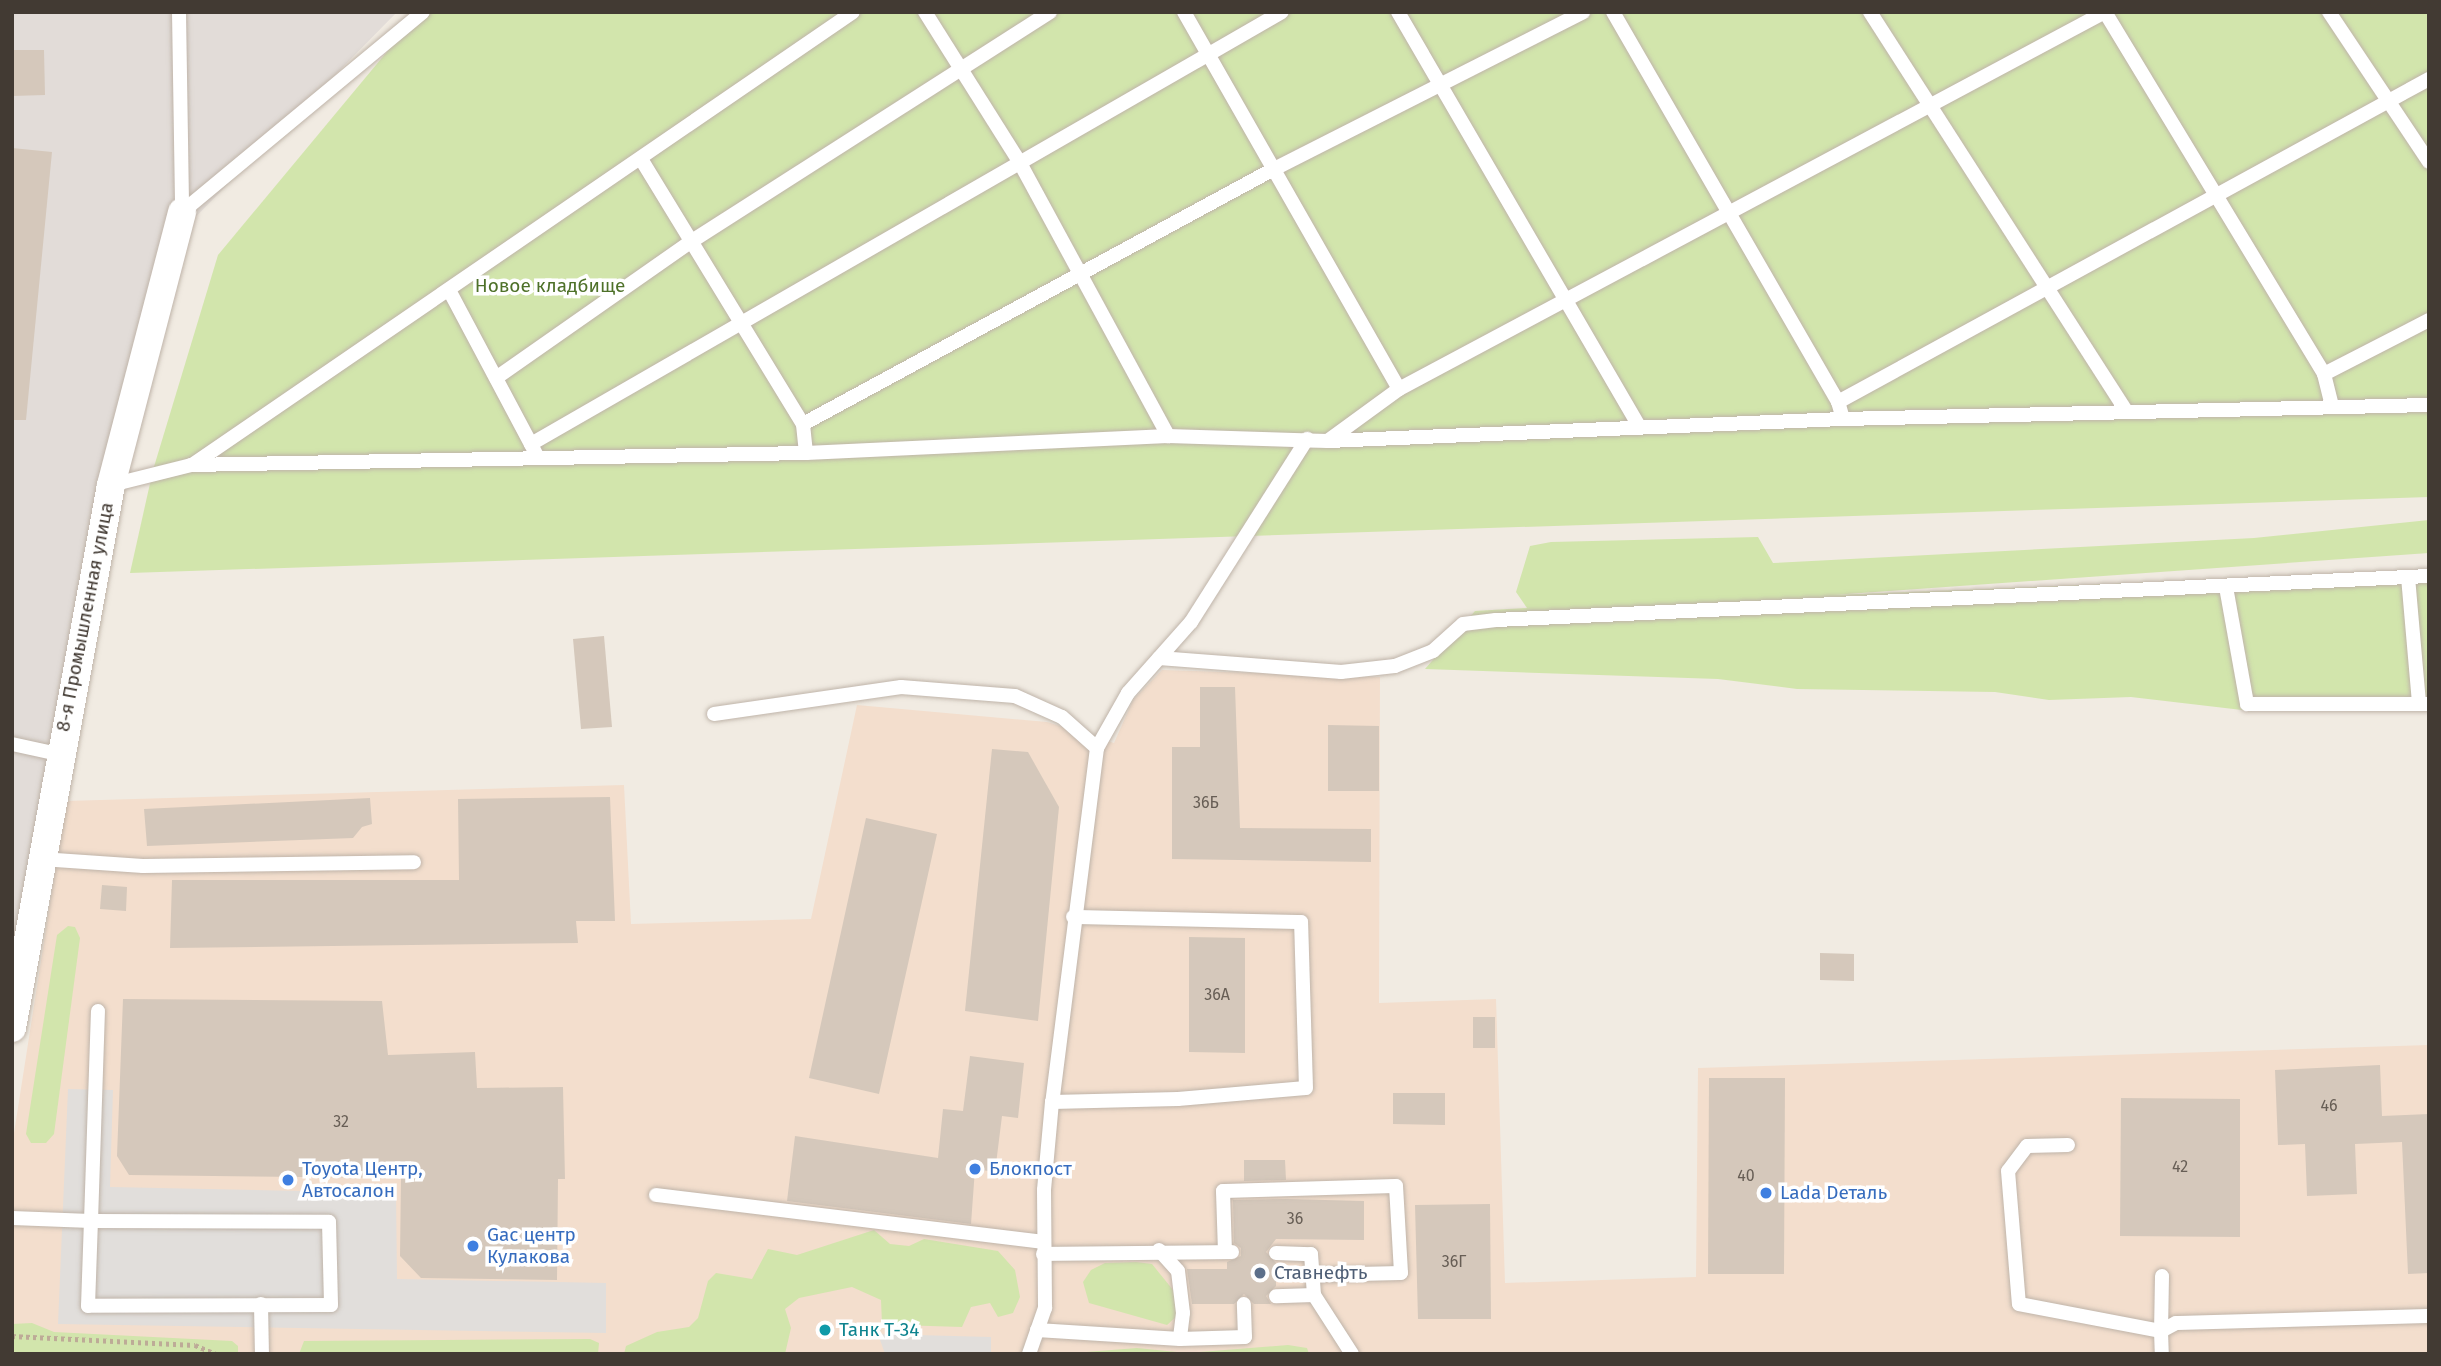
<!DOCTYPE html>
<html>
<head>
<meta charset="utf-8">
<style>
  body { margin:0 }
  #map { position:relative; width:2441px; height:1366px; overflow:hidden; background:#f1ebe2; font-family:"Fira Sans",sans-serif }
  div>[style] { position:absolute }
  .commercial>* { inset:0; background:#f3decd }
  .industrial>* { inset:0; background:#e2dcd8 }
  .green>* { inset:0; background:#d2e5ac }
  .parking>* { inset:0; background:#e1dedb }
  .building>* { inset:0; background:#d5c8bb }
  .path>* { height:4.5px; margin-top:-2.25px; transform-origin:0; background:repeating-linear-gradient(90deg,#bdab97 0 3.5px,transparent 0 7px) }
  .roads { filter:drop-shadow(0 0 2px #bfb4a9) drop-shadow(0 0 2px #bfb4a9) }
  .lane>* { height:14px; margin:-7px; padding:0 7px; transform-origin:7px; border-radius:7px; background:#fff }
  .street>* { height:28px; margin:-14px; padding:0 14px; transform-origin:14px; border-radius:14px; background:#fff }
  .dots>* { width:19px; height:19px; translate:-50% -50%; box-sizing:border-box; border:4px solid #fff; border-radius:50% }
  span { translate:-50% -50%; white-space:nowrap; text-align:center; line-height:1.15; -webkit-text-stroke:7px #fff; paint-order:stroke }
  .number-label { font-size:16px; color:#675e55 }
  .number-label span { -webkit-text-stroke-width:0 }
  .park-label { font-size:19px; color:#4e7129 }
  .street-label { font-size:19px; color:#423a33 }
  .shop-label { font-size:19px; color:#366cbe }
  .left { translate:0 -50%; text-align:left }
  .service-label { font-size:19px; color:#4e5e75 }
  .culture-label { font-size:19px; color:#0d838f }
  .frame { position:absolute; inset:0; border:14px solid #423a33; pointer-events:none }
</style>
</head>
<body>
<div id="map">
  <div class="commercial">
    <i style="clip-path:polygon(1162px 670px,1380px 677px,1379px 1003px,1496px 999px,1505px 1283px,1696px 1277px,1698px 1068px,2429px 1045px,2429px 1354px,12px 1354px,12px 1146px,66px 801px,624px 785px,631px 924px,811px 919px,857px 705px,1047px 722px,1114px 743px,1133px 700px)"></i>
  </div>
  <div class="industrial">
    <i style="clip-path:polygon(12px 12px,397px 12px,167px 246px,12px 996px)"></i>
  </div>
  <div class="green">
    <i style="clip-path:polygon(420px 12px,2429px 12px,2429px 497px,130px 573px,153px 470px,218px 255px)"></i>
    <i style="clip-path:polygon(2429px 520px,2429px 553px,1833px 595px,2429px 571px,2429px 711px,2242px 710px,2131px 697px,2049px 700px,1995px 692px,1797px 689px,1718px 679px,1425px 669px,1475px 611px,1527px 608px,1516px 592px,1530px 546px,1551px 542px,1758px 537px,1773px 563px,2254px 538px)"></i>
    <i style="clip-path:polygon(68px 926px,75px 927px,80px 938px,54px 1134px,46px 1143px,31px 1143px,26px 1134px,57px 935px)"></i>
    <i style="clip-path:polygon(874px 1230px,890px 1244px,909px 1246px,924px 1239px,998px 1251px,1015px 1270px,1020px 1297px,1013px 1313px,998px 1317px,990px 1303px,971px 1307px,962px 1327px,898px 1325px,889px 1329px,882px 1324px,881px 1300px,852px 1287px,799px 1298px,785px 1309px,791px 1328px,785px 1354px,624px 1354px,626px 1346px,657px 1332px,689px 1327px,698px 1318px,708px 1281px,716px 1273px,752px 1279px,768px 1249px,797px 1255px)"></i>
    <i style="clip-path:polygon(1136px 1262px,1152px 1264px,1173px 1290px,1177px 1316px,1167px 1325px,1089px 1303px,1083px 1282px,1091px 1270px,1105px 1263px)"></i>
    <i style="clip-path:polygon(32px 1323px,54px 1332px,232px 1341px,238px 1346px,238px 1354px,12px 1354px,12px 1324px)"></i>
    <i style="clip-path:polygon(590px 1339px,599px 1343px,598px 1354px,299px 1354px,304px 1341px)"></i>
    <i style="clip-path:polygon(1288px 1345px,1307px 1348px,1309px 1354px,1061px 1354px,1137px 1348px,1187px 1353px)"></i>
  </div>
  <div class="parking">
    <i style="clip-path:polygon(68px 1089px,113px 1090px,110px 1187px,396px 1193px,397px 1279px,606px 1283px,606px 1333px,58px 1324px)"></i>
    <i style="clip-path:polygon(878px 1334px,991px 1337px,991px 1354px,885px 1354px)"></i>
  </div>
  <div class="building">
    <i style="clip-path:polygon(12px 50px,44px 50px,45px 95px,12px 96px)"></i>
    <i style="clip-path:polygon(12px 148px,52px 152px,26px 420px,12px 420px)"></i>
    <i style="clip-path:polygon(604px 636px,612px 727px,581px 729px,573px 639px)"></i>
    <i style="clip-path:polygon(1200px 687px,1235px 687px,1240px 828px,1371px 829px,1371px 862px,1172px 859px,1172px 747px,1200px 747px)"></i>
    <i style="clip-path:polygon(1328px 725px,1379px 726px,1379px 791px,1328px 791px)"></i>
    <i style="clip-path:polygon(992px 749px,1028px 752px,1059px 807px,1038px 1021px,965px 1011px)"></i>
    <i style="clip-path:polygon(610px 797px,615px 921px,576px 921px,578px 943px,170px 948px,172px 880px,459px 880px,458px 799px)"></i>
    <i style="clip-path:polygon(370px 798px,372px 824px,362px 827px,353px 838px,147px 846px,144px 809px)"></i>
    <i style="clip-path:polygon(866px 818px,937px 834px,879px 1094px,809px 1078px)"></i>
    <i style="clip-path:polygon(102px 885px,127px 887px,126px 911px,100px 909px)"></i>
    <i style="clip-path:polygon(1189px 937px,1245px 938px,1245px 1053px,1189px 1052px)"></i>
    <i style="clip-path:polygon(1820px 953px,1854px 954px,1854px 981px,1820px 980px)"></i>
    <i style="clip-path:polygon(123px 999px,382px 1001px,388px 1055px,475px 1052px,477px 1088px,563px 1087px,565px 1179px,558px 1179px,557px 1280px,421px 1278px,400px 1256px,401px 1178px,129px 1175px,117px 1156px)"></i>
    <i style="clip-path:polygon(1473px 1017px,1495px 1017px,1495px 1048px,1473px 1048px)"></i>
    <i style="clip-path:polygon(970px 1056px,1024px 1063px,1018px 1118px,1002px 1116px,995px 1172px,975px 1169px,971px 1224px,787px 1201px,795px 1136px,938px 1158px,943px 1109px,963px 1111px)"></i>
    <i style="clip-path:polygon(2380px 1065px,2382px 1116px,2429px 1114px,2429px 1273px,2408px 1274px,2402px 1142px,2355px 1144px,2357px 1194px,2307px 1196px,2305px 1144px,2278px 1145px,2275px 1070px)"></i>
    <i style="clip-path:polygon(1709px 1078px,1785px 1078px,1784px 1274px,1708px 1274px)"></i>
    <i style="clip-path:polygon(1393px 1093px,1445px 1093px,1445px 1125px,1393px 1124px)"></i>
    <i style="clip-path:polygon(2121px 1098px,2240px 1099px,2240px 1237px,2120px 1236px)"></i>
    <i style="clip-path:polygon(1244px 1160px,1285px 1160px,1286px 1180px,1244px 1181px)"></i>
    <i style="clip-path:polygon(1287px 1199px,1364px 1201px,1364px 1240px,1276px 1239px,1266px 1252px,1276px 1263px,1276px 1286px,1266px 1296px,1271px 1304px,1254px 1304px,1244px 1294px,1234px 1304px,1192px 1304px,1187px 1269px,1227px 1269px,1227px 1262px,1241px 1256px,1241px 1248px,1234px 1243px,1233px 1200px)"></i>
    <i style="clip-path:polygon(1490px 1204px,1491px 1319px,1418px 1319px,1415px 1205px)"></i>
  </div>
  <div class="path">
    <i style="left:12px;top:1336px;width:183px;rotate:2.8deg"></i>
    <i style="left:195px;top:1345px;width:23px;rotate:23deg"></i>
  </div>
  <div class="roads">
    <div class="lane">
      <i style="left:179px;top:12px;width:200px;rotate:89.1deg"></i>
      <i style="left:925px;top:12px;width:178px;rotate:57.8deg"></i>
      <i style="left:1020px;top:163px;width:311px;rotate:61.5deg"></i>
      <i style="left:1184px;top:12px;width:434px;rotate:60.3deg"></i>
      <i style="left:1398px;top:12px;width:481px;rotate:59.8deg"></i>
      <i style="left:1613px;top:12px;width:450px;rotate:60deg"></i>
      <i style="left:1870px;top:12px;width:474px;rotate:57.3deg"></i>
      <i style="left:2329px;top:12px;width:180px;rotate:56.3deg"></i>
      <i style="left:641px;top:159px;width:311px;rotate:58.6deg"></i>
      <i style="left:182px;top:212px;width:313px;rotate:-39.7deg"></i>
      <i style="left:449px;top:290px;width:174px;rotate:62deg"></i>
      <i style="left:496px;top:378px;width:239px;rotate:-35deg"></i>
      <i style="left:692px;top:241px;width:425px;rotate:-32.6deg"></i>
      <i style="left:2332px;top:406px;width:33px;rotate:-104deg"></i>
      <i style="left:2324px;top:374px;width:118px;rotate:-27.2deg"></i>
      <i style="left:1843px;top:419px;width:18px;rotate:-106deg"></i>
      <i style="left:1838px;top:402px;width:674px;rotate:-28.66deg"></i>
      <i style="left:1329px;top:440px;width:87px;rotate:-36.1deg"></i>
      <i style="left:1399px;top:389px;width:800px;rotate:-28.1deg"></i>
      <i style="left:2105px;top:12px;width:423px;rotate:58.8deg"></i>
      <i style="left:806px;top:453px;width:29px;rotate:-96deg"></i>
      <i style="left:803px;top:424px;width:533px;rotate:-28.44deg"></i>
      <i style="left:1272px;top:170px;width:349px;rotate:-26.9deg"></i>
      <i style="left:537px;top:456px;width:13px;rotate:-117deg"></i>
      <i style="left:531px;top:444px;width:866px;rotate:-29.91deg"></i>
      <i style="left:192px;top:465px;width:801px;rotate:-34.42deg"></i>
      <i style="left:111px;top:485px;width:82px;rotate:-14deg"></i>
      <i style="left:191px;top:465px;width:615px;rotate:-1.12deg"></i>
      <i style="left:806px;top:453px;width:362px;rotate:-2.7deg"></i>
      <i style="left:1168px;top:436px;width:160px;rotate:1.8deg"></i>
      <i style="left:1328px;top:441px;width:515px;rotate:-2.45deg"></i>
      <i style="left:1843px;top:419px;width:586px;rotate:-1.37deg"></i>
      <i style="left:2408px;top:577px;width:127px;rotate:85deg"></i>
      <i style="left:2419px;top:704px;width:8px"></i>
      <i style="left:2226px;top:587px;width:119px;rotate:79.8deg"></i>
      <i style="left:2247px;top:704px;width:172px"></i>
      <i style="left:1159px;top:658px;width:183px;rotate:4.4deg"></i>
      <i style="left:1341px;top:672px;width:54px;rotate:-6.3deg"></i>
      <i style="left:1395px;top:666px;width:41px;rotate:-21.5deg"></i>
      <i style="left:1433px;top:651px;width:40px;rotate:-42deg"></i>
      <i style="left:1463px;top:624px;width:33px;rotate:-7deg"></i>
      <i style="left:1496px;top:620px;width:934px;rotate:-2.7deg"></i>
      <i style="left:714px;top:714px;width:189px;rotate:-8.2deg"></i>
      <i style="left:901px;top:687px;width:114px;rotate:4.5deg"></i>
      <i style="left:1015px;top:696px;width:51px;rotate:24.1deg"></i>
      <i style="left:1062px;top:717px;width:47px;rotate:41.5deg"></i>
      <i style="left:1097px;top:748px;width:357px;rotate:97.2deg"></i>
      <i style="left:1052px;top:1102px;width:88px;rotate:95.2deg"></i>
      <i style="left:1044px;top:1190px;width:118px;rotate:89.5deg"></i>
      <i style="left:1045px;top:1308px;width:49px;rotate:109.2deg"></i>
      <i style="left:12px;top:744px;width:47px;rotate:12.3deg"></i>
      <i style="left:1097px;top:748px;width:63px;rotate:-60.6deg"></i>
      <i style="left:1128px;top:693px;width:95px;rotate:-48.4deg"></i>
      <i style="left:1191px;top:622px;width:217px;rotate:-57.6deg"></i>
      <i style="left:41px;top:859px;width:102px;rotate:3.9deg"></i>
      <i style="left:143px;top:866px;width:271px;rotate:-0.8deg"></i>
      <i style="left:1052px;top:1102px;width:126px;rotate:-1.4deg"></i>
      <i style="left:1178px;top:1099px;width:128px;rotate:-4.9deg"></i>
      <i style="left:1306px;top:1088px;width:166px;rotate:-91.7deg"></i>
      <i style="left:1301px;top:922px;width:228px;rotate:-178.7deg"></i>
      <i style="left:2068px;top:1145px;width:41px;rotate:178.6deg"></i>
      <i style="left:2027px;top:1146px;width:31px;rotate:127deg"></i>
      <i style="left:2008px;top:1171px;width:133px;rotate:85.3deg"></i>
      <i style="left:2019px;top:1304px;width:145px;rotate:10.8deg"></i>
      <i style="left:2161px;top:1331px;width:23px;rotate:88deg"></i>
      <i style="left:656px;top:1195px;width:390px;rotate:6.9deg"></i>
      <i style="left:12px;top:1218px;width:79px;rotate:2.2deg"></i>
      <i style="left:91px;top:1221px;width:238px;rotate:0.2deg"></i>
      <i style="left:329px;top:1222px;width:83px;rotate:88.6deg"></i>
      <i style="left:331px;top:1305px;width:243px;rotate:179.8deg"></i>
      <i style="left:88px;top:1306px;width:85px;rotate:-88deg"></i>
      <i style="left:91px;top:1221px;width:210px;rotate:-88.1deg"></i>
      <i style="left:1159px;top:1250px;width:28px;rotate:48deg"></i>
      <i style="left:1178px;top:1271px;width:42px;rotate:83.2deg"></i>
      <i style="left:1183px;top:1313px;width:26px;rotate:97deg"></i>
      <i style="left:1225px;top:1252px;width:61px;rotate:-91.9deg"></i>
      <i style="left:1223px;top:1191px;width:173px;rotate:-1.7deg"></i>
      <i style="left:1396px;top:1186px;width:87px;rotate:86.7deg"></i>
      <i style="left:1401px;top:1273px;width:88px;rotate:178.7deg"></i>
      <i style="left:1276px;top:1253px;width:35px;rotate:2deg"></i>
      <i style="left:1311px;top:1254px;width:41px;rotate:85.8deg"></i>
      <i style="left:1314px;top:1295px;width:38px;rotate:178deg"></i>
      <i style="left:1043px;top:1254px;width:189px;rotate:-0.6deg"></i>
      <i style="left:2162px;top:1276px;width:55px;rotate:91deg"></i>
      <i style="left:2161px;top:1331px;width:17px;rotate:-28deg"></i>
      <i style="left:2176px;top:1323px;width:253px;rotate:-1.6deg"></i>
      <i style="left:1314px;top:1295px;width:70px;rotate:57.2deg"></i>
      <i style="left:261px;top:1304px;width:50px;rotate:88.9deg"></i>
      <i style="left:1037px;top:1330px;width:143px;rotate:3.6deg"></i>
      <i style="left:1180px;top:1339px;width:65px;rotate:-1.8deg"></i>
      <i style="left:1245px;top:1337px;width:33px;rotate:-92deg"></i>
    </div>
    <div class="street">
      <i style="left:12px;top:1028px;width:552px;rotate:-79.67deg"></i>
      <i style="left:111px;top:485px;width:282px;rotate:-75.4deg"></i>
    </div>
  </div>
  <div class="dots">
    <i style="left:975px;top:1169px;background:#3f7fe0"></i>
    <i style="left:288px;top:1180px;background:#3f7fe0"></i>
    <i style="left:1766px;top:1193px;background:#3f7fe0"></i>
    <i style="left:473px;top:1246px;background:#3f7fe0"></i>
    <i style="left:1260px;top:1273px;background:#5c6f8a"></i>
    <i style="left:825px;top:1330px;background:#0f9aa8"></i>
  </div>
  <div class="number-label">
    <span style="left:1206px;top:803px">36Б</span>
    <span style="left:1217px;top:995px">36А</span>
    <span style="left:2329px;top:1106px">46</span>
    <span style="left:341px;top:1122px">32</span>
    <span style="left:2180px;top:1167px">42</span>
    <span style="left:1746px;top:1176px">40</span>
    <span style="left:1295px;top:1219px">36</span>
    <span style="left:1454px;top:1262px">36Г</span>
  </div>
  <div class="park-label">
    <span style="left:550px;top:286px">Новое кладбище</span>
  </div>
  <div class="street-label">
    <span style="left:85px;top:617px;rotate:-79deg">8-я Промышленная улица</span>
  </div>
  <div class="shop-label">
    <span class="left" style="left:302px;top:1180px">Toyota Центр,<br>Автосалон</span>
    <span class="left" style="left:989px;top:1169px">Блокпост</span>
    <span class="left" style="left:1780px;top:1193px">Lada Dеталь</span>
    <span class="left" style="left:487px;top:1246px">Gac центр<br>Кулакова</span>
  </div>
  <div class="service-label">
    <span class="left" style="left:1274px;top:1273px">Ставнефть</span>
  </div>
  <div class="culture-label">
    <span class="left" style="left:839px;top:1330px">Танк Т-34</span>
  </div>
  <div class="frame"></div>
</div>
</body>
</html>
